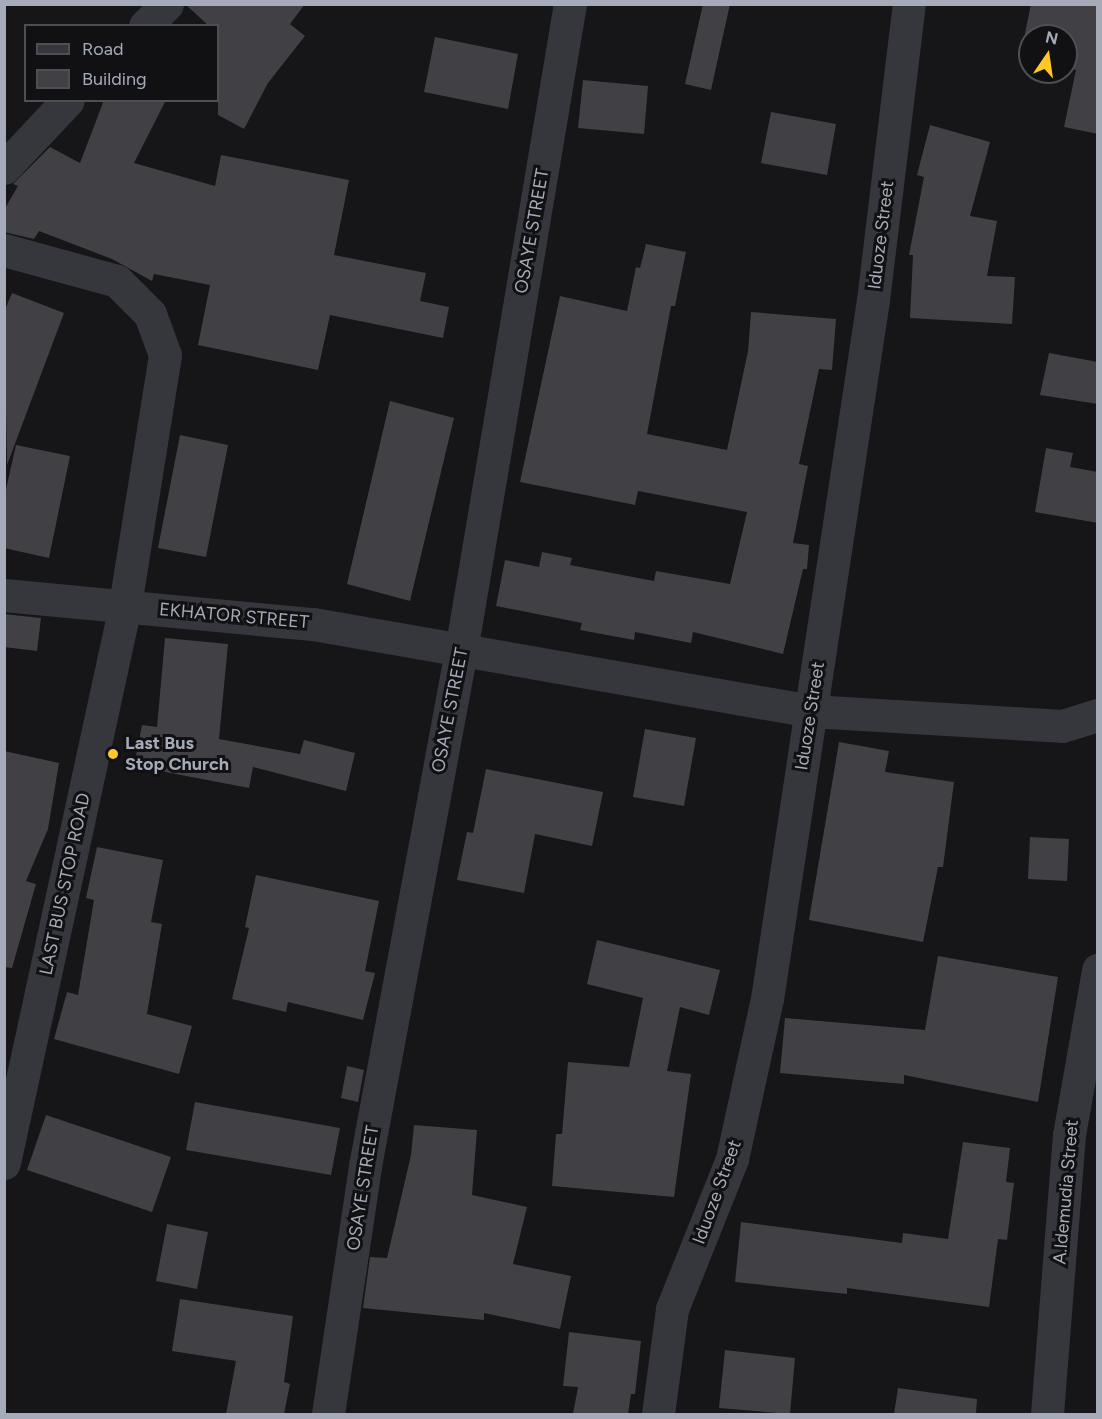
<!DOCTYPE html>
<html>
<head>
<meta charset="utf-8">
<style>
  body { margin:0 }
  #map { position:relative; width:1102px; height:1419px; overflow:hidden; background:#161618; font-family:Figtree,sans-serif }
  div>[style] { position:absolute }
  .building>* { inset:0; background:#404045 }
  .minor>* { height:33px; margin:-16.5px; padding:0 16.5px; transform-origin:16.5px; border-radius:16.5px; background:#36373d }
  .dots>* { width:16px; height:16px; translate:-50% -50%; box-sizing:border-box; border:3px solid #111113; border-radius:50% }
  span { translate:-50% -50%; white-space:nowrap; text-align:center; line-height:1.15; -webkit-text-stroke:6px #111113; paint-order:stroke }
  .street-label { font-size:18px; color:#a6abb9 }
  .poi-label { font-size:18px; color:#a6abb9; font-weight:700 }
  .left { translate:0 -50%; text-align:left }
  .frame { position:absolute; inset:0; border:6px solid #a6abb9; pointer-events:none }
  .legend { position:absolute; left:24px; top:24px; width:195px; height:78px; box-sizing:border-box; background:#111113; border:2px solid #4d4f55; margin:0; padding:8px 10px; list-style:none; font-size:18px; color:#a6abb9 }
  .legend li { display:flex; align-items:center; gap:12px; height:30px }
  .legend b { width:30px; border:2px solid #4d4f55 }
  .north { position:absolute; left:1018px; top:24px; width:60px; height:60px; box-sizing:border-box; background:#111113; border:2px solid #4d4f55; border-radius:50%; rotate:13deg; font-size:16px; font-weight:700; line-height:24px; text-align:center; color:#a6abb9 }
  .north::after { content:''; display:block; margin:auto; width:21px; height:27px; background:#ffc826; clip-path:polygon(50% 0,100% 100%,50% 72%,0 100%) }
</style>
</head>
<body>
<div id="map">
  <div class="building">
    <i style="clip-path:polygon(185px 4px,305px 4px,290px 24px,305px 36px,268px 83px,244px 129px,218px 115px,218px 26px,209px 26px)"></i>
    <i style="clip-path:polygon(703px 4px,730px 4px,711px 90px,685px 84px)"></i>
    <i style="clip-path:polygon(1031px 4px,1098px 4px,1098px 134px,1064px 127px,1076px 70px,1066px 68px,1066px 36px,1030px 36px,1030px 60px,1020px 58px)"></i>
    <i style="clip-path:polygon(435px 37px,518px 54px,508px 109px,424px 92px)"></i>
    <i style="clip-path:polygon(583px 80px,648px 86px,644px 134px,578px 128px)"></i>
    <i style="clip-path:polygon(104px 100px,166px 100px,134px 163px,215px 186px,221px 155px,349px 180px,334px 255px,426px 273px,420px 301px,449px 307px,443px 338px,330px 315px,318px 370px,198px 345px,210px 285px,154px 274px,152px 281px,112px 259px,39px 231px,34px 239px,4px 232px,4px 210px,18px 186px,13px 184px,50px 147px,80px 163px)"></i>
    <i style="clip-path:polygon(771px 112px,836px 124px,827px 175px,761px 163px)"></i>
    <i style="clip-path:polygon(930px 125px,990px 142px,970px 216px,997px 221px,987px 276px,1015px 277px,1012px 324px,910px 318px,913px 255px,909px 255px,924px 177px,917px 175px)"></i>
    <i style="clip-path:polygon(646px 244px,686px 252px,675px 306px,671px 306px,647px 434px,727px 450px,748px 351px,751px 312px,836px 319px,832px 370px,819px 369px,799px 464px,808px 466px,793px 543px,809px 545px,807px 569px,803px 569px,783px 654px,693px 632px,691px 643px,635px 632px,634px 640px,580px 630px,582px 623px,496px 606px,505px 560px,539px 567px,542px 552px,572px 558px,570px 565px,654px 581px,656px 571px,730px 584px,747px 512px,638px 491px,635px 505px,520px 482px,560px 296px,627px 311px,636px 267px,640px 268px)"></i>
    <i style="clip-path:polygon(12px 293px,64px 313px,7px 465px,4px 312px)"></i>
    <i style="clip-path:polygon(1049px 353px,1098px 362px,1098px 404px,1040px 395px)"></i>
    <i style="clip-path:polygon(390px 401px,454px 418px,410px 601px,347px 584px)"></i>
    <i style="clip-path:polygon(180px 435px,228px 445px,206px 557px,158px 548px)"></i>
    <i style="clip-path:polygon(16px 445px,70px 456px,49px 558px,4px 548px,4px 498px)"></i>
    <i style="clip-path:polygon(1046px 448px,1073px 453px,1070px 467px,1098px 472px,1098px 523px,1035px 512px)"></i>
    <i style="clip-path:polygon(4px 614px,41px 618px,37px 651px,4px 647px)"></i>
    <i style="clip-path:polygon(165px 638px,228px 644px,219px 739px,300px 754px,304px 740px,355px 753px,346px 791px,253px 767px,249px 788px,134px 766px,142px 725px,157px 727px)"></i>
    <i style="clip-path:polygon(645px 729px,696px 738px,684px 806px,633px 797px)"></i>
    <i style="clip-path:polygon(839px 742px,889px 751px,885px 772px,954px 782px,943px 867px,938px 867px,923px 942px,809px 920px)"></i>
    <i style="clip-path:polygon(4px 751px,59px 763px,48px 829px,26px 881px,36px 884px,12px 968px,4px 967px)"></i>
    <i style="clip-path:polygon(486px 769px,603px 792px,592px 846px,535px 834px,524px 893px,457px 880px,467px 832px,473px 833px)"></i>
    <i style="clip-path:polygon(1030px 837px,1069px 839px,1067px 881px,1028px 879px)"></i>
    <i style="clip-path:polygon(97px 847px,163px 860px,151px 922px,162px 924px,147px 1014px,192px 1026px,179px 1074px,54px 1039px,67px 992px,78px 995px,94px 900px,86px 898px)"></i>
    <i style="clip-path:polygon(256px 875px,379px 901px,365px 971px,375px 973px,363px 1020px,288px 1002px,286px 1012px,232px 999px,249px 928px,245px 927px)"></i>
    <i style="clip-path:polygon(597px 940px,720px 970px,709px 1015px,680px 1007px,667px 1071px,691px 1074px,674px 1197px,552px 1186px,556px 1134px,562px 1134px,568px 1062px,629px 1067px,643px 998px,587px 984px)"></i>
    <i style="clip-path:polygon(938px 956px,1058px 977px,1038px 1102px,904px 1075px,904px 1084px,780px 1073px,785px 1018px,925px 1030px)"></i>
    <i style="clip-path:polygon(347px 1066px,364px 1070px,358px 1102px,341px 1098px)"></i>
    <i style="clip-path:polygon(195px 1102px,340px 1128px,331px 1175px,186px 1150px)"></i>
    <i style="clip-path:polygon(46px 1115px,171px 1157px,152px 1212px,27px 1170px)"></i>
    <i style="clip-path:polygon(414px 1125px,477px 1130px,472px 1195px,527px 1207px,513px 1264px,571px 1276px,560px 1329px,484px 1313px,484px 1320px,363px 1308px,370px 1257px,387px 1258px,411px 1155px)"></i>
    <i style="clip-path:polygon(963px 1142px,1010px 1148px,1006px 1182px,1014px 1183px,1007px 1240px,998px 1239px,989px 1307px,847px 1288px,847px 1294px,735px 1282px,741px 1222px,902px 1243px,903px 1233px,948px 1239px)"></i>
    <i style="clip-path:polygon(167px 1224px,208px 1232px,197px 1289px,156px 1281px)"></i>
    <i style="clip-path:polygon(180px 1299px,293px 1316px,284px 1382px,290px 1384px,284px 1414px,226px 1414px,236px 1361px,172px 1351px)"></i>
    <i style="clip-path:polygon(569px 1332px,641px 1341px,635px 1394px,631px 1394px,628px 1414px,573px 1414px,578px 1387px,563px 1386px)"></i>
    <i style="clip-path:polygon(725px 1350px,795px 1358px,790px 1414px,719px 1408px)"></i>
    <i style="clip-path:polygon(898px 1388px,977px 1399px,976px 1414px,894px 1414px)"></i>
  </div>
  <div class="minor">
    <i style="left:145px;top:26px;width:31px;rotate:-45deg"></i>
    <i style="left:4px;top:168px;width:93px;rotate:-46.7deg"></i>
    <i style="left:4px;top:250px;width:117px;rotate:15.3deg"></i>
    <i style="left:117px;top:281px;width:47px;rotate:45deg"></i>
    <i style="left:150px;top:314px;width:44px;rotate:69.9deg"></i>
    <i style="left:165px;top:355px;width:254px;rotate:99.1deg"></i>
    <i style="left:125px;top:606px;width:570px;rotate:102.26deg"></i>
    <i style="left:4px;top:595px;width:310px;rotate:5.4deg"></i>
    <i style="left:313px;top:624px;width:506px;rotate:9.91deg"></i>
    <i style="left:811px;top:711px;width:251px;rotate:3.4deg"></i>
    <i style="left:1062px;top:726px;width:38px;rotate:-17deg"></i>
    <i style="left:328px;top:1414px;width:251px;rotate:-81.5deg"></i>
    <i style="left:365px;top:1166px;width:524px;rotate:-79.44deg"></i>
    <i style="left:461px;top:651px;width:656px;rotate:-80.44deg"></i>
    <i style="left:658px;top:1414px;width:106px;rotate:-82.4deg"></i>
    <i style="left:672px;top:1309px;width:162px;rotate:-68.2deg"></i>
    <i style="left:732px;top:1159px;width:164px;rotate:-77.7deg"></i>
    <i style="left:767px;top:999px;width:707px;rotate:-81.38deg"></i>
    <i style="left:873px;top:300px;width:298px;rotate:-83.1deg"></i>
    <i style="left:1047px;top:1414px;width:280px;rotate:-85.5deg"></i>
    <i style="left:1069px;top:1135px;width:168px;rotate:-80deg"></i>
  </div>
  <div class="dots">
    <i style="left:113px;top:754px;background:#ffc826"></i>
  </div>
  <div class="street-label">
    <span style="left:532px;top:231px;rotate:-80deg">OSAYE STREET</span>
    <span style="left:881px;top:235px;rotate:-83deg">Iduoze Street</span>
    <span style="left:234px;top:616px;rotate:5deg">EKHATOR STREET</span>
    <span style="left:450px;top:710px;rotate:-79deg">OSAYE STREET</span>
    <span style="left:810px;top:716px;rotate:-81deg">Iduoze Street</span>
    <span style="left:65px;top:884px;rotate:-78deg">LAST BUS STOP ROAD</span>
    <span style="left:363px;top:1188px;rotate:-81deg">OSAYE STREET</span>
    <span style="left:717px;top:1192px;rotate:-70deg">Iduoze Street</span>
    <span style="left:1066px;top:1192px;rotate:-85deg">A.Idemudia Street</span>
  </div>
  <div class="poi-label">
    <span class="left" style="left:125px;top:754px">Last Bus<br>Stop Church</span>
  </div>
  <div class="frame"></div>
  <ul class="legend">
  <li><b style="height:8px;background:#36373d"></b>Road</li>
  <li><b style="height:16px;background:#404045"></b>Building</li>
  </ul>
  <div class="north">N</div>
</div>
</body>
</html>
